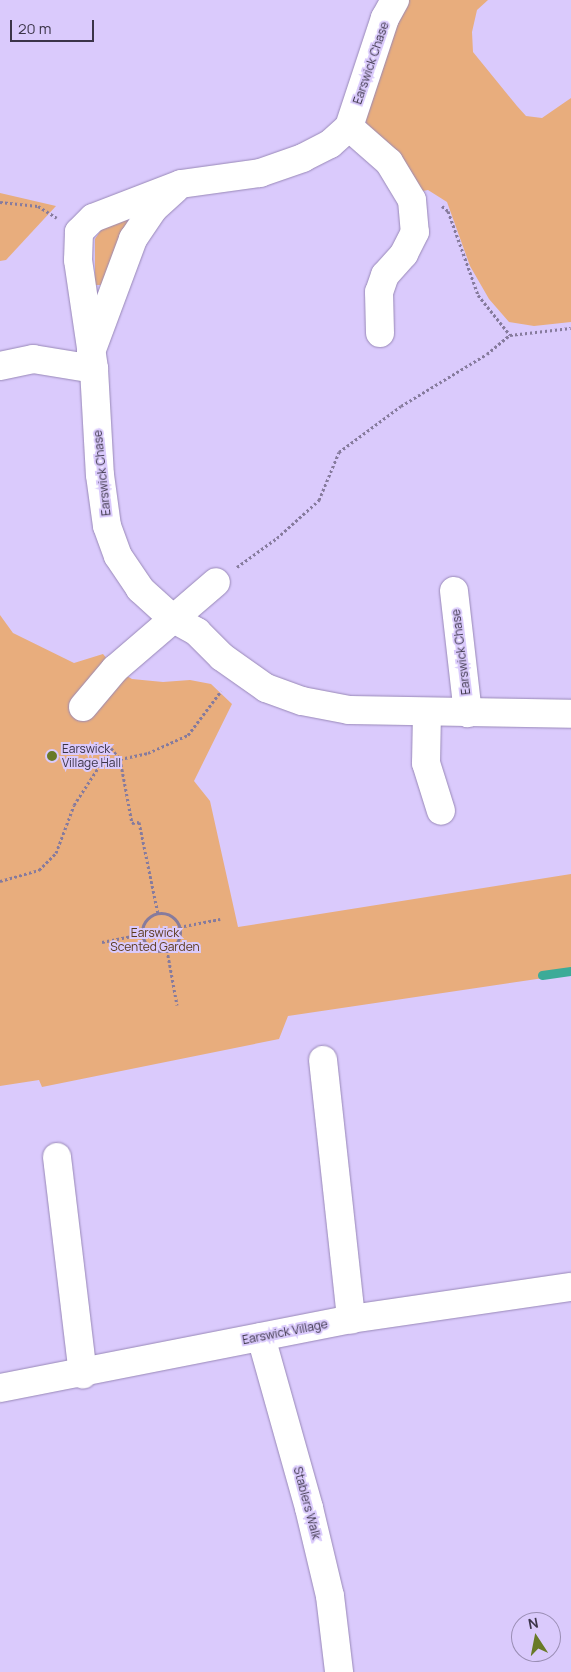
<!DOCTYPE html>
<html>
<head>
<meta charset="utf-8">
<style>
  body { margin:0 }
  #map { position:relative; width:571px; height:1672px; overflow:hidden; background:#dacafc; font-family:Manrope,sans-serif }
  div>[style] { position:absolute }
  .green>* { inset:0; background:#e8ad7d }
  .stream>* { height:9px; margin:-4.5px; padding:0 4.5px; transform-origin:4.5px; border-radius:4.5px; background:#3cab98 }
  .path>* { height:3px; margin-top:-1.5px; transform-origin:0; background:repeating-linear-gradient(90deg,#867b9d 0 2.5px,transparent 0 5px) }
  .path>.ring { margin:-1.5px; padding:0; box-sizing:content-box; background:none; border:3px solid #867b9d; border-radius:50% }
  .roads { filter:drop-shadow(0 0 1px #9888b7) drop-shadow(0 0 1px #9888b7) }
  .minor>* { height:28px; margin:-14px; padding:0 14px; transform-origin:14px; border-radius:14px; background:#fff }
  .dots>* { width:14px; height:14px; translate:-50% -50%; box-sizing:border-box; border:2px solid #dacafc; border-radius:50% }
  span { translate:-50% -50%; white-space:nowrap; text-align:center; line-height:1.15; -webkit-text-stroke:4px #dacafc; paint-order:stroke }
  .street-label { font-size:12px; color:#3b3448 }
  .poi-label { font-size:12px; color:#3b3448 }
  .left { translate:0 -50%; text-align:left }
  .park-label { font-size:12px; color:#5b3a1d }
  .north { position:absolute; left:511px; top:1612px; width:50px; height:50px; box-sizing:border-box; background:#dacafc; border:1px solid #9a8eb4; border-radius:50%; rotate:349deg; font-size:14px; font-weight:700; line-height:20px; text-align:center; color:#3b3448 }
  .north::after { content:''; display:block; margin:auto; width:18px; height:22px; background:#697a28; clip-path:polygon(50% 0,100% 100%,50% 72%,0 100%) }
  .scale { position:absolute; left:10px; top:20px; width:84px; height:22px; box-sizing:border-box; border:2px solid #3b3448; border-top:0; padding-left:6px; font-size:15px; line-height:18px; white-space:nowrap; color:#3b3448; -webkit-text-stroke:4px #dacafc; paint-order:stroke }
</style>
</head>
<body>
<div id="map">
  <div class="green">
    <i style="clip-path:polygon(407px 0,488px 0,477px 10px,472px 32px,473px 52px,517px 106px,526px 116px,542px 118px,571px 98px,571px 322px,534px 326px,509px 322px,489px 299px,470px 266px,447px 202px,428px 190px,418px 192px,367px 128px,365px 116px,392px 23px)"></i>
    <i style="clip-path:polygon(0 193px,56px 206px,6px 260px,0 261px)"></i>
    <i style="clip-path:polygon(135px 211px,104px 285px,95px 285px,95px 239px,105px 224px)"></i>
    <i style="clip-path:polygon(0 615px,13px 633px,74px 663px,103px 654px,115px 669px,132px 679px,163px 682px,190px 680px,211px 684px,232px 704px,194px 781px,210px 801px,238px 927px,571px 874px,571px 974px,288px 1016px,279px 1039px,42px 1087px,39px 1080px,0 1086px)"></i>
  </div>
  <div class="stream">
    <i style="left:542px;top:975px;width:29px;rotate:-8deg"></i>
  </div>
  <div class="path">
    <i style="left:0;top:202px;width:38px;rotate:6deg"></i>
    <i style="left:38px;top:206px;width:22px;rotate:32deg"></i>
    <i style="left:442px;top:206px;width:8px;rotate:40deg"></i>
    <i style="left:448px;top:211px;width:89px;rotate:70.3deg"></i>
    <i style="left:478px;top:295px;width:51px;rotate:51.3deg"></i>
    <i style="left:510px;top:335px;width:61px;rotate:-6.5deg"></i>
    <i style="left:237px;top:567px;width:49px;rotate:-35.9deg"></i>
    <i style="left:277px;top:538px;width:57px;rotate:-42.1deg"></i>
    <i style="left:319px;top:500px;width:52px;rotate:-67.4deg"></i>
    <i style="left:339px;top:452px;width:77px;rotate:-36.6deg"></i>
    <i style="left:401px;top:406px;width:100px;rotate:-31.2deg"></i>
    <i style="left:487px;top:354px;width:30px;rotate:-40deg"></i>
    <i style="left:120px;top:759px;width:65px;rotate:79.4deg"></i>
    <i style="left:132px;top:823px;width:7px;rotate:-8deg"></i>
    <i style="left:139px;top:822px;width:94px;rotate:78.3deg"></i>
    <i style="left:0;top:881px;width:41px;rotate:-15.8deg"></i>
    <i style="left:39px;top:870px;width:24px;rotate:-45deg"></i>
    <i style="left:56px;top:853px;width:51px;rotate:-69.4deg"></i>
    <i style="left:74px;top:805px;width:68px;rotate:-57deg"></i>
    <i style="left:111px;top:748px;width:14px;rotate:51deg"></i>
    <i style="left:120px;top:759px;width:29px;rotate:-12deg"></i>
    <i style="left:148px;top:753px;width:44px;rotate:-24.2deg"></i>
    <i style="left:188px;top:735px;width:55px;rotate:-53.1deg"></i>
    <i class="ring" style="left:142px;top:913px;width:35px;height:35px"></i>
    <i style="left:179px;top:927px;width:42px;rotate:-11deg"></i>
    <i style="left:102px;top:942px;width:41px;rotate:-11.3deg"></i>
    <i style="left:167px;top:950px;width:56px;rotate:79.7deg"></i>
  </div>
  <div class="roads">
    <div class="minor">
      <i style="left:395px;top:0;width:21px;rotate:119deg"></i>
      <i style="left:385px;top:18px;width:115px;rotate:108.3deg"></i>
      <i style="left:349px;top:127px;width:25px;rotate:138deg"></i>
      <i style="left:330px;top:144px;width:30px;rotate:153deg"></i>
      <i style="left:303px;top:158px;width:46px;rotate:160.8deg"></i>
      <i style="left:260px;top:173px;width:80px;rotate:172.1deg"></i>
      <i style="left:181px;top:184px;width:94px;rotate:158.9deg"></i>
      <i style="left:93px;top:218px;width:20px;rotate:135deg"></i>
      <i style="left:79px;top:232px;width:28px;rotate:92deg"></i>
      <i style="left:78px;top:260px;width:110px;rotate:81.6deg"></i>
      <i style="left:94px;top:369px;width:106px;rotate:86.8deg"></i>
      <i style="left:100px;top:475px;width:51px;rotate:82.2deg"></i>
      <i style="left:107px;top:526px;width:32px;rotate:70deg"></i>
      <i style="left:118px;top:556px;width:40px;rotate:56deg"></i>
      <i style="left:140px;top:589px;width:43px;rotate:42.2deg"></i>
      <i style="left:172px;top:618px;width:29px;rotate:29deg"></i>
      <i style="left:197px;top:632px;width:35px;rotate:45deg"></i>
      <i style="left:222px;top:657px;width:54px;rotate:35.2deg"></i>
      <i style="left:266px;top:688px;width:38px;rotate:20deg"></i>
      <i style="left:302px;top:701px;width:48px;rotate:10.8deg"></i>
      <i style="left:349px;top:710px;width:222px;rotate:1deg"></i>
      <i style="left:349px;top:127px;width:53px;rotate:41.2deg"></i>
      <i style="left:389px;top:162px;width:44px;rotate:58.8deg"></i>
      <i style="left:412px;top:200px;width:32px;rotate:85deg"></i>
      <i style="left:415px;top:232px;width:25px;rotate:117deg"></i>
      <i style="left:404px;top:254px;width:28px;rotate:132deg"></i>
      <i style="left:385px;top:275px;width:18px;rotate:109deg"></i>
      <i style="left:379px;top:292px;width:41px;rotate:88.6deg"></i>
      <i style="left:91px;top:352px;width:121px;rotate:-69.6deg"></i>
      <i style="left:133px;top:239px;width:36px;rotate:-56deg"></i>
      <i style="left:153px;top:209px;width:30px;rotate:-42deg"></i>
      <i style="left:0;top:366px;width:34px;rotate:-12deg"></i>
      <i style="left:33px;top:359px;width:62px;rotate:9.3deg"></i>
      <i style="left:454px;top:591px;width:123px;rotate:83.5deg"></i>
      <i style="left:83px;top:707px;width:50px;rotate:-49.9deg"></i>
      <i style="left:115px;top:669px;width:133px;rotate:-40.7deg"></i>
      <i style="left:427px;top:712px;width:51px;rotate:91.1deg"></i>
      <i style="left:426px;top:763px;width:50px;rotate:72.6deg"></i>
      <i style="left:323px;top:1060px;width:261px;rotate:83.8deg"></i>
      <i style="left:57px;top:1157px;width:219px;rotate:83.2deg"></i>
      <i style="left:261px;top:1337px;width:178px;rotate:74.3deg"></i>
      <i style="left:309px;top:1508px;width:90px;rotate:76.6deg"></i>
      <i style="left:330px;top:1596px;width:77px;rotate:83.2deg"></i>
      <i style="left:0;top:1388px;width:358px;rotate:-11.1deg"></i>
      <i style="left:351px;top:1319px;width:222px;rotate:-8.3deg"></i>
    </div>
  </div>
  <div class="dots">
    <i style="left:52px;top:756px;background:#697a28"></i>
  </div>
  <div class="street-label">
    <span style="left:371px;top:63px;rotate:-71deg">Earswick Chase</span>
    <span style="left:102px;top:473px;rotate:-96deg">Earswick Chase</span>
    <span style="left:461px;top:652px;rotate:-97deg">Earswick Chase</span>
    <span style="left:285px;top:1332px;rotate:-11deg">Earswick Village</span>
    <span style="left:307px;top:1503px;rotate:75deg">Stablers Walk</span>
  </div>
  <div class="poi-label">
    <span class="left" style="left:62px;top:756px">Earswick<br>Village Hall</span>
  </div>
  <div class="park-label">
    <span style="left:155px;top:940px">Earswick<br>Scented Garden</span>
  </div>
  <div class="north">N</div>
  <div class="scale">20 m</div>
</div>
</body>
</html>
